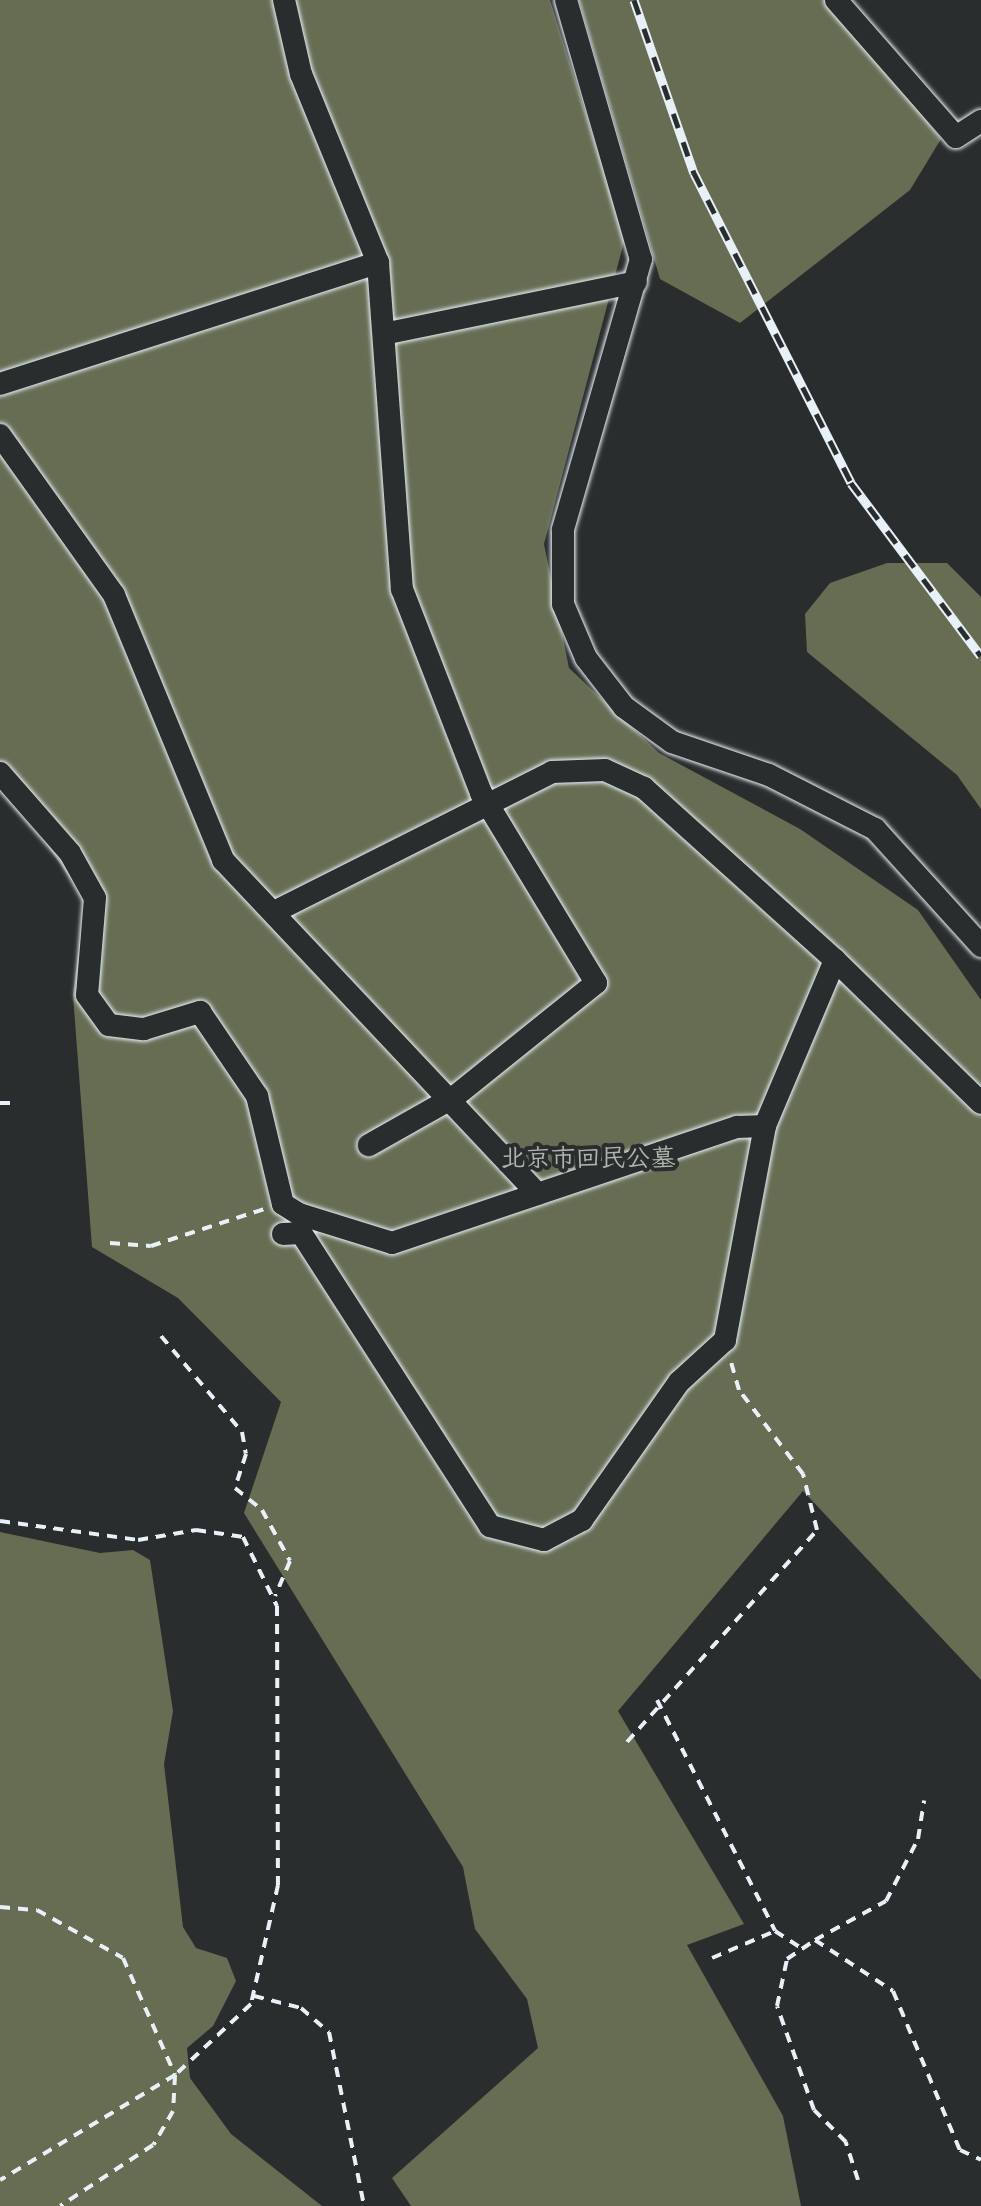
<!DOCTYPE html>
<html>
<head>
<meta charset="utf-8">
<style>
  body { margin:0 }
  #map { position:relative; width:981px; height:2206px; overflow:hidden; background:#2a2d2e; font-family:"Balsamiq Sans","LXGW WenKai TC",sans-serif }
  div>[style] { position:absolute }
  .green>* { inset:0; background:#666d53 }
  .path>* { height:4px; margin-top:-2px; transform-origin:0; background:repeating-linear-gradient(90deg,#e8f1f8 0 10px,transparent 0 18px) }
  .roads { filter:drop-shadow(0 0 2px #e8f1f8) drop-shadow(0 0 2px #e8f1f8) }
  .minor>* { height:22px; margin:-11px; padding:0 11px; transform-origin:11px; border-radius:11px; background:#2a2d2e }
  .rail>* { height:9px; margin-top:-4.5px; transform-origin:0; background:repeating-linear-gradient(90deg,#2a2d2e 0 15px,#e8f1f8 0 30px); box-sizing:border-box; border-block:2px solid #e8f1f8 }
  span { translate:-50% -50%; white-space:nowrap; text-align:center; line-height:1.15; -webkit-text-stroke:8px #2a2d2e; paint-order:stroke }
  .park-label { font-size:25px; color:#aeb6ae }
</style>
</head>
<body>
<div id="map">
  <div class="green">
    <i style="clip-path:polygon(0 0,550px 0,625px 238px,544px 544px,569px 668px,659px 753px,800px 829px,918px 910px,981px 1000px,981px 1680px,803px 1491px,618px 1711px,744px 1924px,687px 1945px,783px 2116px,801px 2206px,411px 2206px,392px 2178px,538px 2048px,527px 1999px,475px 1929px,463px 1867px,244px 1513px,281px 1402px,178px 1298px,92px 1247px,73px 995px,85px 899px,0 778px)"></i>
    <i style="clip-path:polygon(579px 0,831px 0,941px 139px,910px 190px,740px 323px,660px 279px)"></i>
    <i style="clip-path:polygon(887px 563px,947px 563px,981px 597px,981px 809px,957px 775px,807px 652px,805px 614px,830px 583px)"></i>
    <i style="clip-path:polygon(0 1532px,100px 1553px,133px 1550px,150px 1560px,173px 1711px,164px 1764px,183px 1927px,196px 1948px,227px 1958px,236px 1981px,213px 2026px,187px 2048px,190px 2078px,231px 2134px,322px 2206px,0 2206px)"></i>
  </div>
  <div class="path">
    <i style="left:0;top:1103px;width:10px"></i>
    <i style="left:110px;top:1243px;width:41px;rotate:4.2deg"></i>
    <i style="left:151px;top:1246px;width:119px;rotate:-18.1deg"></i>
    <i style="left:161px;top:1336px;width:126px;rotate:49.8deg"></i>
    <i style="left:242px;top:1432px;width:22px;rotate:80deg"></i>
    <i style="left:246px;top:1454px;width:36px;rotate:108deg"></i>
    <i style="left:235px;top:1488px;width:35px;rotate:39deg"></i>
    <i style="left:262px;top:1510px;width:58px;rotate:61.2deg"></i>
    <i style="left:290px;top:1561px;width:38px;rotate:113deg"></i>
    <i style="left:0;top:1521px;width:139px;rotate:7.8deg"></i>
    <i style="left:138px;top:1540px;width:59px;rotate:-9.8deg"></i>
    <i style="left:196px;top:1530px;width:48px;rotate:8.5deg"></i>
    <i style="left:243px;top:1537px;width:77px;rotate:63.8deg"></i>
    <i style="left:277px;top:1606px;width:279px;rotate:89.8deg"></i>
    <i style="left:278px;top:1885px;width:122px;rotate:102.8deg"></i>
    <i style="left:251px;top:2004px;width:104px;rotate:136.9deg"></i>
    <i style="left:175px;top:2075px;width:204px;rotate:149deg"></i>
    <i style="left:657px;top:1700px;width:259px;rotate:62.9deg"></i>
    <i style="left:627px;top:1742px;width:285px;rotate:-48.1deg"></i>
    <i style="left:817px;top:1530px;width:58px;rotate:-104deg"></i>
    <i style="left:803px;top:1474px;width:106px;rotate:-127.3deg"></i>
    <i style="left:739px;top:1390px;width:32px;rotate:-106deg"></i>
    <i style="left:0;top:1907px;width:37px;rotate:5deg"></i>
    <i style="left:37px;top:1910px;width:98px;rotate:29.2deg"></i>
    <i style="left:123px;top:1958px;width:128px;rotate:66deg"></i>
    <i style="left:175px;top:2075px;width:36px;rotate:93deg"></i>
    <i style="left:173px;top:2111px;width:39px;rotate:120deg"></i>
    <i style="left:153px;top:2145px;width:111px;rotate:146.7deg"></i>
    <i style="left:815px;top:1940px;width:81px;rotate:-28.8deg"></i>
    <i style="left:886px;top:1901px;width:70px;rotate:-62.7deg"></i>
    <i style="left:918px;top:1839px;width:39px;rotate:-81deg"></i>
    <i style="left:712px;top:1958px;width:69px;rotate:-23.2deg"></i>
    <i style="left:775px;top:1931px;width:33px;rotate:33deg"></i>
    <i style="left:254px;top:1996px;width:49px;rotate:14.3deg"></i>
    <i style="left:301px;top:2008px;width:37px;rotate:41deg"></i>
    <i style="left:329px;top:2032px;width:177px;rotate:78.6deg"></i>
    <i style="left:858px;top:2180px;width:40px;rotate:-108deg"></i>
    <i style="left:846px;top:2142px;width:45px;rotate:-135deg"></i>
    <i style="left:814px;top:2110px;width:110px;rotate:-109.6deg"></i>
    <i style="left:777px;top:2006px;width:48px;rotate:-78deg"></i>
    <i style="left:787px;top:1959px;width:34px;rotate:-34deg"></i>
    <i style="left:815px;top:1940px;width:93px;rotate:33.2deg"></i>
    <i style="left:893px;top:1991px;width:173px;rotate:67.2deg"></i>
    <i style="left:960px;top:2150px;width:23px;rotate:25deg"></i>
  </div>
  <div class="roads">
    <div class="minor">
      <i style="left:284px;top:0;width:76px;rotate:77.1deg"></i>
      <i style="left:301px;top:74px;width:204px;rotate:67.8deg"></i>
      <i style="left:378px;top:263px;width:327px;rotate:85.8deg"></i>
      <i style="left:402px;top:589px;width:219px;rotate:68.8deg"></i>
      <i style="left:481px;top:793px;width:222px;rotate:58.8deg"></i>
      <i style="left:596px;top:983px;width:182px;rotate:141.2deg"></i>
      <i style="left:454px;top:1097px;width:98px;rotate:150.5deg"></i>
      <i style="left:566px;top:0;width:270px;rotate:73.9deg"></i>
      <i style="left:641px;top:259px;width:282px;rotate:106.1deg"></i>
      <i style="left:563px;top:530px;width:74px;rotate:90deg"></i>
      <i style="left:563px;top:604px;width:59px;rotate:66.9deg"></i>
      <i style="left:586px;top:658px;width:62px;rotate:52.2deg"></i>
      <i style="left:624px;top:707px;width:59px;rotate:36.1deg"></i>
      <i style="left:672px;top:742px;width:102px;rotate:18.8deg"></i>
      <i style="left:769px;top:775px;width:119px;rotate:27deg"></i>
      <i style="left:875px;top:829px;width:158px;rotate:47.8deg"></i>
      <i style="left:836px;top:0;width:182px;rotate:48.8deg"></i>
      <i style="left:956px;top:137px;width:30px;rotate:-33deg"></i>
      <i style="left:388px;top:333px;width:253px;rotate:-11.6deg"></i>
      <i style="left:0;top:384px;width:397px;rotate:-17.8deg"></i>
      <i style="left:0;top:435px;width:196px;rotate:54.5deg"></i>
      <i style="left:114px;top:595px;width:287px;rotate:67.6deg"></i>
      <i style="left:223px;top:860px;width:459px;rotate:46.7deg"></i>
      <i style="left:0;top:773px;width:106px;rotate:48.8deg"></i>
      <i style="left:70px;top:853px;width:51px;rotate:60.9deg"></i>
      <i style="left:95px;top:898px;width:97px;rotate:94.7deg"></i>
      <i style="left:87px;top:995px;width:37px;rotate:54deg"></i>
      <i style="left:109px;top:1025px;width:35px;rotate:7deg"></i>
      <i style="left:144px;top:1029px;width:59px;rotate:-16.9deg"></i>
      <i style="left:200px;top:1012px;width:102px;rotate:55.8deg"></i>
      <i style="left:257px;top:1096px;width:111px;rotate:76.5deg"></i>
      <i style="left:283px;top:1204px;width:19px;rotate:32deg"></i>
      <i style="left:299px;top:1214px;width:97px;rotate:17.3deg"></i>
      <i style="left:392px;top:1243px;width:364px;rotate:-18.6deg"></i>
      <i style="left:737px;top:1127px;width:28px;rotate:-2deg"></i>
      <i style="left:765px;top:1126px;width:218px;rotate:100.6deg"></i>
      <i style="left:725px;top:1340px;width:62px;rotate:137.6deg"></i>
      <i style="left:679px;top:1382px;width:169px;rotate:125.1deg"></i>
      <i style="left:582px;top:1520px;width:43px;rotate:152.2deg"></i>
      <i style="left:544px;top:1540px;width:56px;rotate:-165.5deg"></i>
      <i style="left:490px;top:1526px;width:349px;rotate:-122.8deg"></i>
      <i style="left:301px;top:1233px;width:18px;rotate:177deg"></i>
      <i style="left:274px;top:912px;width:311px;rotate:-26.7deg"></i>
      <i style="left:552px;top:772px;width:53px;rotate:-2.2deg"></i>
      <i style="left:605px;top:770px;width:43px;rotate:24.8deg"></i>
      <i style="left:644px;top:788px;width:257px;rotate:42deg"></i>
      <i style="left:835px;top:960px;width:180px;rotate:112.9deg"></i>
      <i style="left:835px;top:960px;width:204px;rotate:44.4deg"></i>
    </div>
  </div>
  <div class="rail">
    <i style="left:634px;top:0;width:183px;rotate:70.9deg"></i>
    <i style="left:694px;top:173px;width:347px;rotate:63.1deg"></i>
    <i style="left:851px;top:483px;width:216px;rotate:53.1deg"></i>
  </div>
  <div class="park-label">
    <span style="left:588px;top:1159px">北京市回民公墓</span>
  </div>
</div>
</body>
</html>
